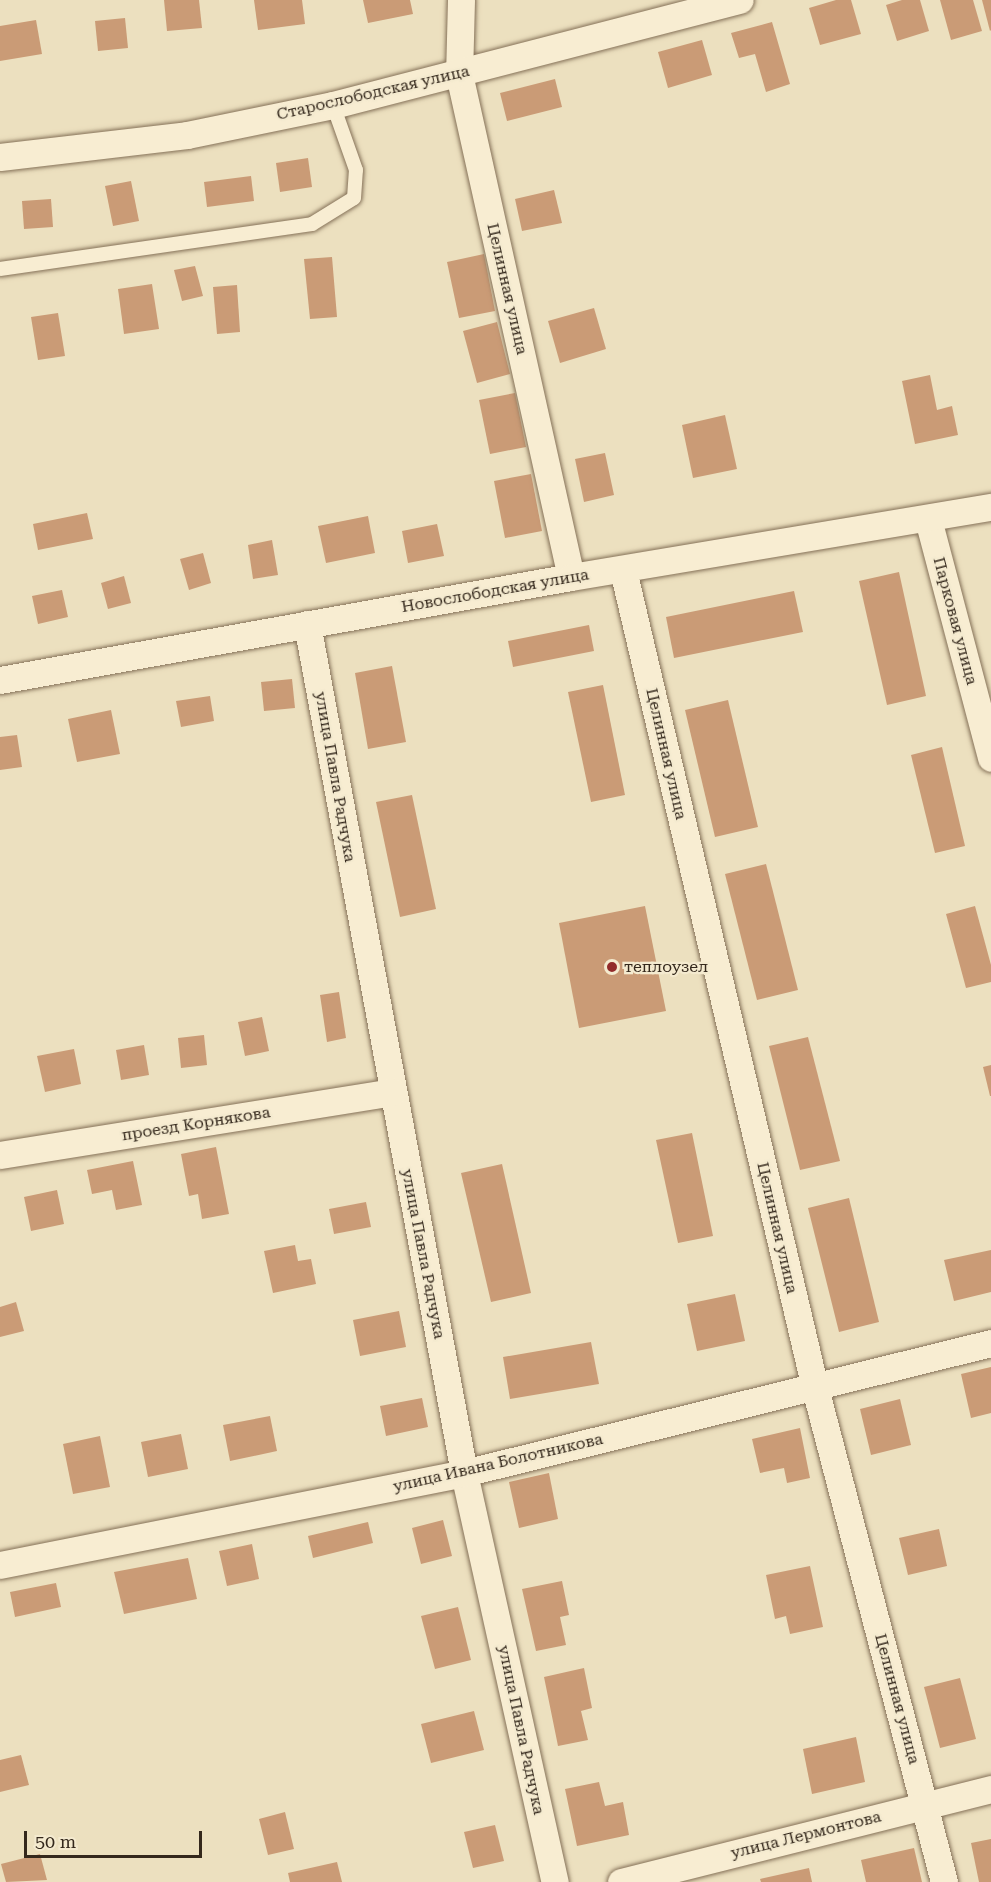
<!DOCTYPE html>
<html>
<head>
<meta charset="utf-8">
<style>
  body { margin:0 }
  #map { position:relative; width:991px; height:1882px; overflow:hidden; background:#ece0bf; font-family:"Roboto Serif",serif }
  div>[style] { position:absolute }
  .building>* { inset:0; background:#ca9b76 }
  .roads { filter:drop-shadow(0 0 2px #857158) drop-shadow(0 0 2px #857158) }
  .lane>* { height:14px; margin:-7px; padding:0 7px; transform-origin:7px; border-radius:7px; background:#f8edd2 }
  .street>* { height:27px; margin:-13.5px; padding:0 13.5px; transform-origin:13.5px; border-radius:13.5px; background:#f8edd2 }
  .dots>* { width:16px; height:16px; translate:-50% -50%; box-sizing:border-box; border:3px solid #f4eacf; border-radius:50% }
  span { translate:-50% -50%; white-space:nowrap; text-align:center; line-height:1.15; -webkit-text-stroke:4.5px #f4eacf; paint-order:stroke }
  .street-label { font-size:16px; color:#34281c }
  .poi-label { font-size:16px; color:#34281c }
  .left { translate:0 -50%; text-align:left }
  .scale { position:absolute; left:24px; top:1831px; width:178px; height:27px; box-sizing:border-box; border:3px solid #34281c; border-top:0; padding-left:8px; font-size:18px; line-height:21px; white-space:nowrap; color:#34281c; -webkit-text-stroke:4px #f4eacf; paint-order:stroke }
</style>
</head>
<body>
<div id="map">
  <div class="building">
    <i style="clip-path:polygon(164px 0,199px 0,202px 28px,167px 31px)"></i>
    <i style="clip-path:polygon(254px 0,302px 0,305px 24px,258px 30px)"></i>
    <i style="clip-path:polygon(363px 0,410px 0,413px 14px,368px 23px)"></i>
    <i style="clip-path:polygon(836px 0,851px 0,861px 34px,820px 45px,809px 8px)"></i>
    <i style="clip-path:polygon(902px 0,920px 0,929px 31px,897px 41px,886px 5px)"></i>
    <i style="clip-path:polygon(940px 0,973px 0,982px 31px,951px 40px)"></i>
    <i style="clip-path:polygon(982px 0,991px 0,991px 30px,990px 31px)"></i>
    <i style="clip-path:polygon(125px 18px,128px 48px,98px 51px,95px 21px)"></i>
    <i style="clip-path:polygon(36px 20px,42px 54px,0 61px,0 26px)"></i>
    <i style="clip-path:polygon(772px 22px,790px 84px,766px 92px,755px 54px,739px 58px,731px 33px)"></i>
    <i style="clip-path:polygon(702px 40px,712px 75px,668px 88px,658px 52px)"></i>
    <i style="clip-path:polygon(555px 79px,562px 107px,507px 121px,500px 93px)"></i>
    <i style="clip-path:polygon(308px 158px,312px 187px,280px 192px,276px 163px)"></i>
    <i style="clip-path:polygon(251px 176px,254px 201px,207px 207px,204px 182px)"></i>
    <i style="clip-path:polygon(131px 181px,139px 221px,113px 226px,105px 186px)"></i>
    <i style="clip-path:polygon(554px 190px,562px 223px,522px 231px,515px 199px)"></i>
    <i style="clip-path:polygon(51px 199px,53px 227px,24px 229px,22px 201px)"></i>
    <i style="clip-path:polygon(484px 254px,495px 311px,459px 318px,447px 262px)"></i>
    <i style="clip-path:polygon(332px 257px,337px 317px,310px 319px,304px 259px)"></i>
    <i style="clip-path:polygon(195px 266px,203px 296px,182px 301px,174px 270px)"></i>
    <i style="clip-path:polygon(152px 284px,159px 329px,124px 334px,118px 289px)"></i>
    <i style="clip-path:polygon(237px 285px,240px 332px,217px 334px,213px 287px)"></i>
    <i style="clip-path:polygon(594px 308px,606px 349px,560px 363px,548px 321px)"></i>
    <i style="clip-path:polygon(58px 313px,65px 356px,38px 360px,31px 317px)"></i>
    <i style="clip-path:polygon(497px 322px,510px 374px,477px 383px,463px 331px)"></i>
    <i style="clip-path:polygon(930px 375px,937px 410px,952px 406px,958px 435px,915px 444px,902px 381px)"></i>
    <i style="clip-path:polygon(515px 393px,526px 447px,490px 454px,479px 400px)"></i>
    <i style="clip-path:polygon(725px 415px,737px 469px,693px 478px,682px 425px)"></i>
    <i style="clip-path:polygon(605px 453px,614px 495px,584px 502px,575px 459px)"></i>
    <i style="clip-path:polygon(531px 474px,542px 531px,505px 538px,494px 481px)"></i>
    <i style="clip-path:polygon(87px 513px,93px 539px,38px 550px,33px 524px)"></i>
    <i style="clip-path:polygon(368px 516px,375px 553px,326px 563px,318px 526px)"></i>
    <i style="clip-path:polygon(437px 524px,444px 556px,408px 563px,402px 531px)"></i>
    <i style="clip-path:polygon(272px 540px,278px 575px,253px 579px,248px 545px)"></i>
    <i style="clip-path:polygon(203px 553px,211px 583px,189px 590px,180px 559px)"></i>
    <i style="clip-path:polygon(899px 572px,926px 696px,887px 705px,859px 581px)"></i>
    <i style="clip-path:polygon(124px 576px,131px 603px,108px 609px,101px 583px)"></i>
    <i style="clip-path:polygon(62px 590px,68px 617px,38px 624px,32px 596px)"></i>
    <i style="clip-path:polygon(794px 591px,803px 632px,674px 658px,666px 617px)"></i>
    <i style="clip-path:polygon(589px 625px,594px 651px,513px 667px,508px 641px)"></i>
    <i style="clip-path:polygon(392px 666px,406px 742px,368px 749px,355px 673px)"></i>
    <i style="clip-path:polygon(292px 679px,295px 708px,264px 711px,261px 682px)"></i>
    <i style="clip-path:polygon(603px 685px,625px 795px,591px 802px,568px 692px)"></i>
    <i style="clip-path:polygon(210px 696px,214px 721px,181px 727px,176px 701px)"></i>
    <i style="clip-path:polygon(728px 700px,758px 827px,715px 837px,685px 710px)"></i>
    <i style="clip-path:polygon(111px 710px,120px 754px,77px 762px,68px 719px)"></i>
    <i style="clip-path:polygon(17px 735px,22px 767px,0 770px,0 737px)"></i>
    <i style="clip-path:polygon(942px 747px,965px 846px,935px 853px,911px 755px)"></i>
    <i style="clip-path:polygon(412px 795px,436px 909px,400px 917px,376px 802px)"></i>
    <i style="clip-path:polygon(766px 864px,798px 990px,757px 1000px,725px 874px)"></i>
    <i style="clip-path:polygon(645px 906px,666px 1011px,579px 1028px,559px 923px)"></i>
    <i style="clip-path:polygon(975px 906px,991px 965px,991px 982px,966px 988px,946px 914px)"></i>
    <i style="clip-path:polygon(339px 992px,346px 1038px,327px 1042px,320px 995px)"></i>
    <i style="clip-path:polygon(262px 1017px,269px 1051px,245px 1056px,238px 1022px)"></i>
    <i style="clip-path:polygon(204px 1035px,207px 1065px,181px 1068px,178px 1038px)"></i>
    <i style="clip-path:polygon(808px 1037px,840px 1161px,800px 1170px,769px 1046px)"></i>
    <i style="clip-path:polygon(144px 1045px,149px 1075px,121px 1080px,116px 1050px)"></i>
    <i style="clip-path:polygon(74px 1049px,81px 1084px,45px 1092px,37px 1056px)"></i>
    <i style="clip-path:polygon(991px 1065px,991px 1096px,990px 1096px,983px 1067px)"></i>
    <i style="clip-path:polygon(692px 1133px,713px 1236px,678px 1243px,656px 1140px)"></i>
    <i style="clip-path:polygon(216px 1147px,229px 1214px,202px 1219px,198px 1194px,189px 1196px,181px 1154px)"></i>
    <i style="clip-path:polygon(133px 1161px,142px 1205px,116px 1210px,112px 1190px,92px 1194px,87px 1170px)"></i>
    <i style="clip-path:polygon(502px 1164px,531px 1293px,491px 1302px,461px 1173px)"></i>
    <i style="clip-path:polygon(57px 1190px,64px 1224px,31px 1231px,24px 1197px)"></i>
    <i style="clip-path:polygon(849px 1198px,879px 1322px,839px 1332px,808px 1208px)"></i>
    <i style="clip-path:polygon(366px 1202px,371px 1227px,334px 1234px,329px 1209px)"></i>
    <i style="clip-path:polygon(295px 1245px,298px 1261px,311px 1259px,316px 1284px,273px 1293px,264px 1251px)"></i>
    <i style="clip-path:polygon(991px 1250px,991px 1292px,954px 1301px,944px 1260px)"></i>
    <i style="clip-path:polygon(735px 1294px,745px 1341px,697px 1351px,687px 1304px)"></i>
    <i style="clip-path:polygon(16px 1302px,24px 1331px,0 1337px,0 1307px)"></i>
    <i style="clip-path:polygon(399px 1311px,406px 1347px,360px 1356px,353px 1320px)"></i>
    <i style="clip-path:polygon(591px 1342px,599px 1384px,510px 1399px,503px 1357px)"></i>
    <i style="clip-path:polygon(991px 1367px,991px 1413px,971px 1418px,961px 1374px)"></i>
    <i style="clip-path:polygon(422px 1398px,428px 1427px,386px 1436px,380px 1406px)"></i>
    <i style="clip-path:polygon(900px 1399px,911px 1445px,871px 1455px,860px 1409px)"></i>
    <i style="clip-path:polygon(270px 1416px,277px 1451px,230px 1461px,223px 1425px)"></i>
    <i style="clip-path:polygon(800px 1428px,810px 1478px,787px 1483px,784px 1468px,760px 1473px,752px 1439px)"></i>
    <i style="clip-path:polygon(181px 1434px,188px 1469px,148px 1477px,141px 1442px)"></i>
    <i style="clip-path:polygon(100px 1436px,110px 1487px,73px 1494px,63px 1444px)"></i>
    <i style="clip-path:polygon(549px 1473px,558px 1519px,519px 1528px,509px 1482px)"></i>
    <i style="clip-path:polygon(443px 1520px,452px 1556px,421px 1564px,412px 1528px)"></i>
    <i style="clip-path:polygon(368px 1522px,373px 1543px,313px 1558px,308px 1536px)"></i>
    <i style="clip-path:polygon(939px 1529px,947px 1566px,908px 1575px,899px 1538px)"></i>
    <i style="clip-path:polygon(252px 1544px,259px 1579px,227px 1586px,219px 1551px)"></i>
    <i style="clip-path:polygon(188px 1558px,197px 1599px,124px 1614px,114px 1572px)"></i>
    <i style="clip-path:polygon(810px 1566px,823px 1627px,790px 1634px,786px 1616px,775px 1619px,766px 1575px)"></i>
    <i style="clip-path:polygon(562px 1581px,569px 1615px,560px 1617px,566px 1645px,536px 1651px,522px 1589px)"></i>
    <i style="clip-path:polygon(56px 1583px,61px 1607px,15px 1617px,10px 1592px)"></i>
    <i style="clip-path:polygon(458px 1607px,471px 1660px,435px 1669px,421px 1616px)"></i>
    <i style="clip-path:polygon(584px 1668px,592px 1708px,581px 1711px,588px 1740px,558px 1746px,544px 1677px)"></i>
    <i style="clip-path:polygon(960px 1678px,976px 1739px,940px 1748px,924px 1687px)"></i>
    <i style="clip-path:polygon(474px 1711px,484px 1750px,431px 1763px,421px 1724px)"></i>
    <i style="clip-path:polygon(856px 1737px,865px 1782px,812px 1794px,803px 1749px)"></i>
    <i style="clip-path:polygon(21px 1755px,29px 1785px,0 1792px,0 1760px)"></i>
    <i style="clip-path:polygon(599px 1782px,605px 1806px,623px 1802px,629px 1835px,577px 1846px,565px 1789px)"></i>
    <i style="clip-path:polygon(285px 1812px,294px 1849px,268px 1855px,259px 1819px)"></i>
    <i style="clip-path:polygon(495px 1825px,504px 1861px,473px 1868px,464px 1832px)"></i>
    <i style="clip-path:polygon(991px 1839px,991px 1882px,979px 1882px,971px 1843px)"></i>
    <i style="clip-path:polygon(914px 1848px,922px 1882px,866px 1882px,861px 1860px)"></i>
    <i style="clip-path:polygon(40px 1854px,47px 1880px,6px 1882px,1px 1864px)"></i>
    <i style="clip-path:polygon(337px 1862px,342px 1882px,290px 1882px,288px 1873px)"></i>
    <i style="clip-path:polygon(809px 1868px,812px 1882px,761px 1882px,760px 1879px)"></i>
  </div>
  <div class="roads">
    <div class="lane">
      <i style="left:0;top:269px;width:315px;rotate:-8.2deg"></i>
      <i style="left:312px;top:224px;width:49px;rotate:-31.8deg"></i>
      <i style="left:354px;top:198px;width:28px;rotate:-86deg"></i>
      <i style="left:356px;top:170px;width:69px;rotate:-109.5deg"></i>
    </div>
    <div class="street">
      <i style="left:461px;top:0;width:74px;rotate:91.5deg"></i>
      <i style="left:459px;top:74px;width:515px;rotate:77.45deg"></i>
      <i style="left:0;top:157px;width:188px;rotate:-6.7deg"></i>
      <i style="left:187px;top:135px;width:149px;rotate:-11.6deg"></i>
      <i style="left:333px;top:105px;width:420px;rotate:-14.5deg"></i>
      <i style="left:928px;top:519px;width:247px;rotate:75.2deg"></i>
      <i style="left:623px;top:570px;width:840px;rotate:76.79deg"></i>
      <i style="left:815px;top:1388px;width:511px;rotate:75.36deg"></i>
      <i style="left:307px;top:624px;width:863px;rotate:79.52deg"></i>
      <i style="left:464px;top:1473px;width:419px;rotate:77.5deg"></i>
      <i style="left:0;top:680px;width:580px;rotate:-10.23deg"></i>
      <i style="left:571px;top:577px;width:426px;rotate:-9.5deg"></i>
      <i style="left:0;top:1155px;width:398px;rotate:-9.1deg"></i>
      <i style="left:0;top:1565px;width:473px;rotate:-11.2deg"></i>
      <i style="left:464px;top:1473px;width:543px;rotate:-13.86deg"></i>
      <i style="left:621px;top:1882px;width:382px;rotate:-14.1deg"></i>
    </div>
  </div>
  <div class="dots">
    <i style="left:612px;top:967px;background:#922b2a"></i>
  </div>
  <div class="street-label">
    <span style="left:373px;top:93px;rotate:-13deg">Старослободская улица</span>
    <span style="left:507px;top:289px;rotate:77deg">Целинная улица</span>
    <span style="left:495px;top:591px;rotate:-10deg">Новослободская улица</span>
    <span style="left:955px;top:621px;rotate:75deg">Парковая улица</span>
    <span style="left:666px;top:754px;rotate:77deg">Целинная улица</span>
    <span style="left:335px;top:777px;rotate:80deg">улица Павла Радчука</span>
    <span style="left:196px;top:1124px;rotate:-9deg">проезд Корнякова</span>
    <span style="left:777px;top:1228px;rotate:77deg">Целинная улица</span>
    <span style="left:423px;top:1254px;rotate:79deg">улица Павла Радчука</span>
    <span style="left:498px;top:1463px;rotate:-13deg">улица Ивана Болотникова</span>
    <span style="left:897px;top:1699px;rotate:75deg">Целинная улица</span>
    <span style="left:521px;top:1730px;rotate:78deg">улица Павла Радчука</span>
    <span style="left:806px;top:1835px;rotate:-14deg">улица Лермонтова</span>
  </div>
  <div class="poi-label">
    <span class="left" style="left:624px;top:967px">теплоузел</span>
  </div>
  <div class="scale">50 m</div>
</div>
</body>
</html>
